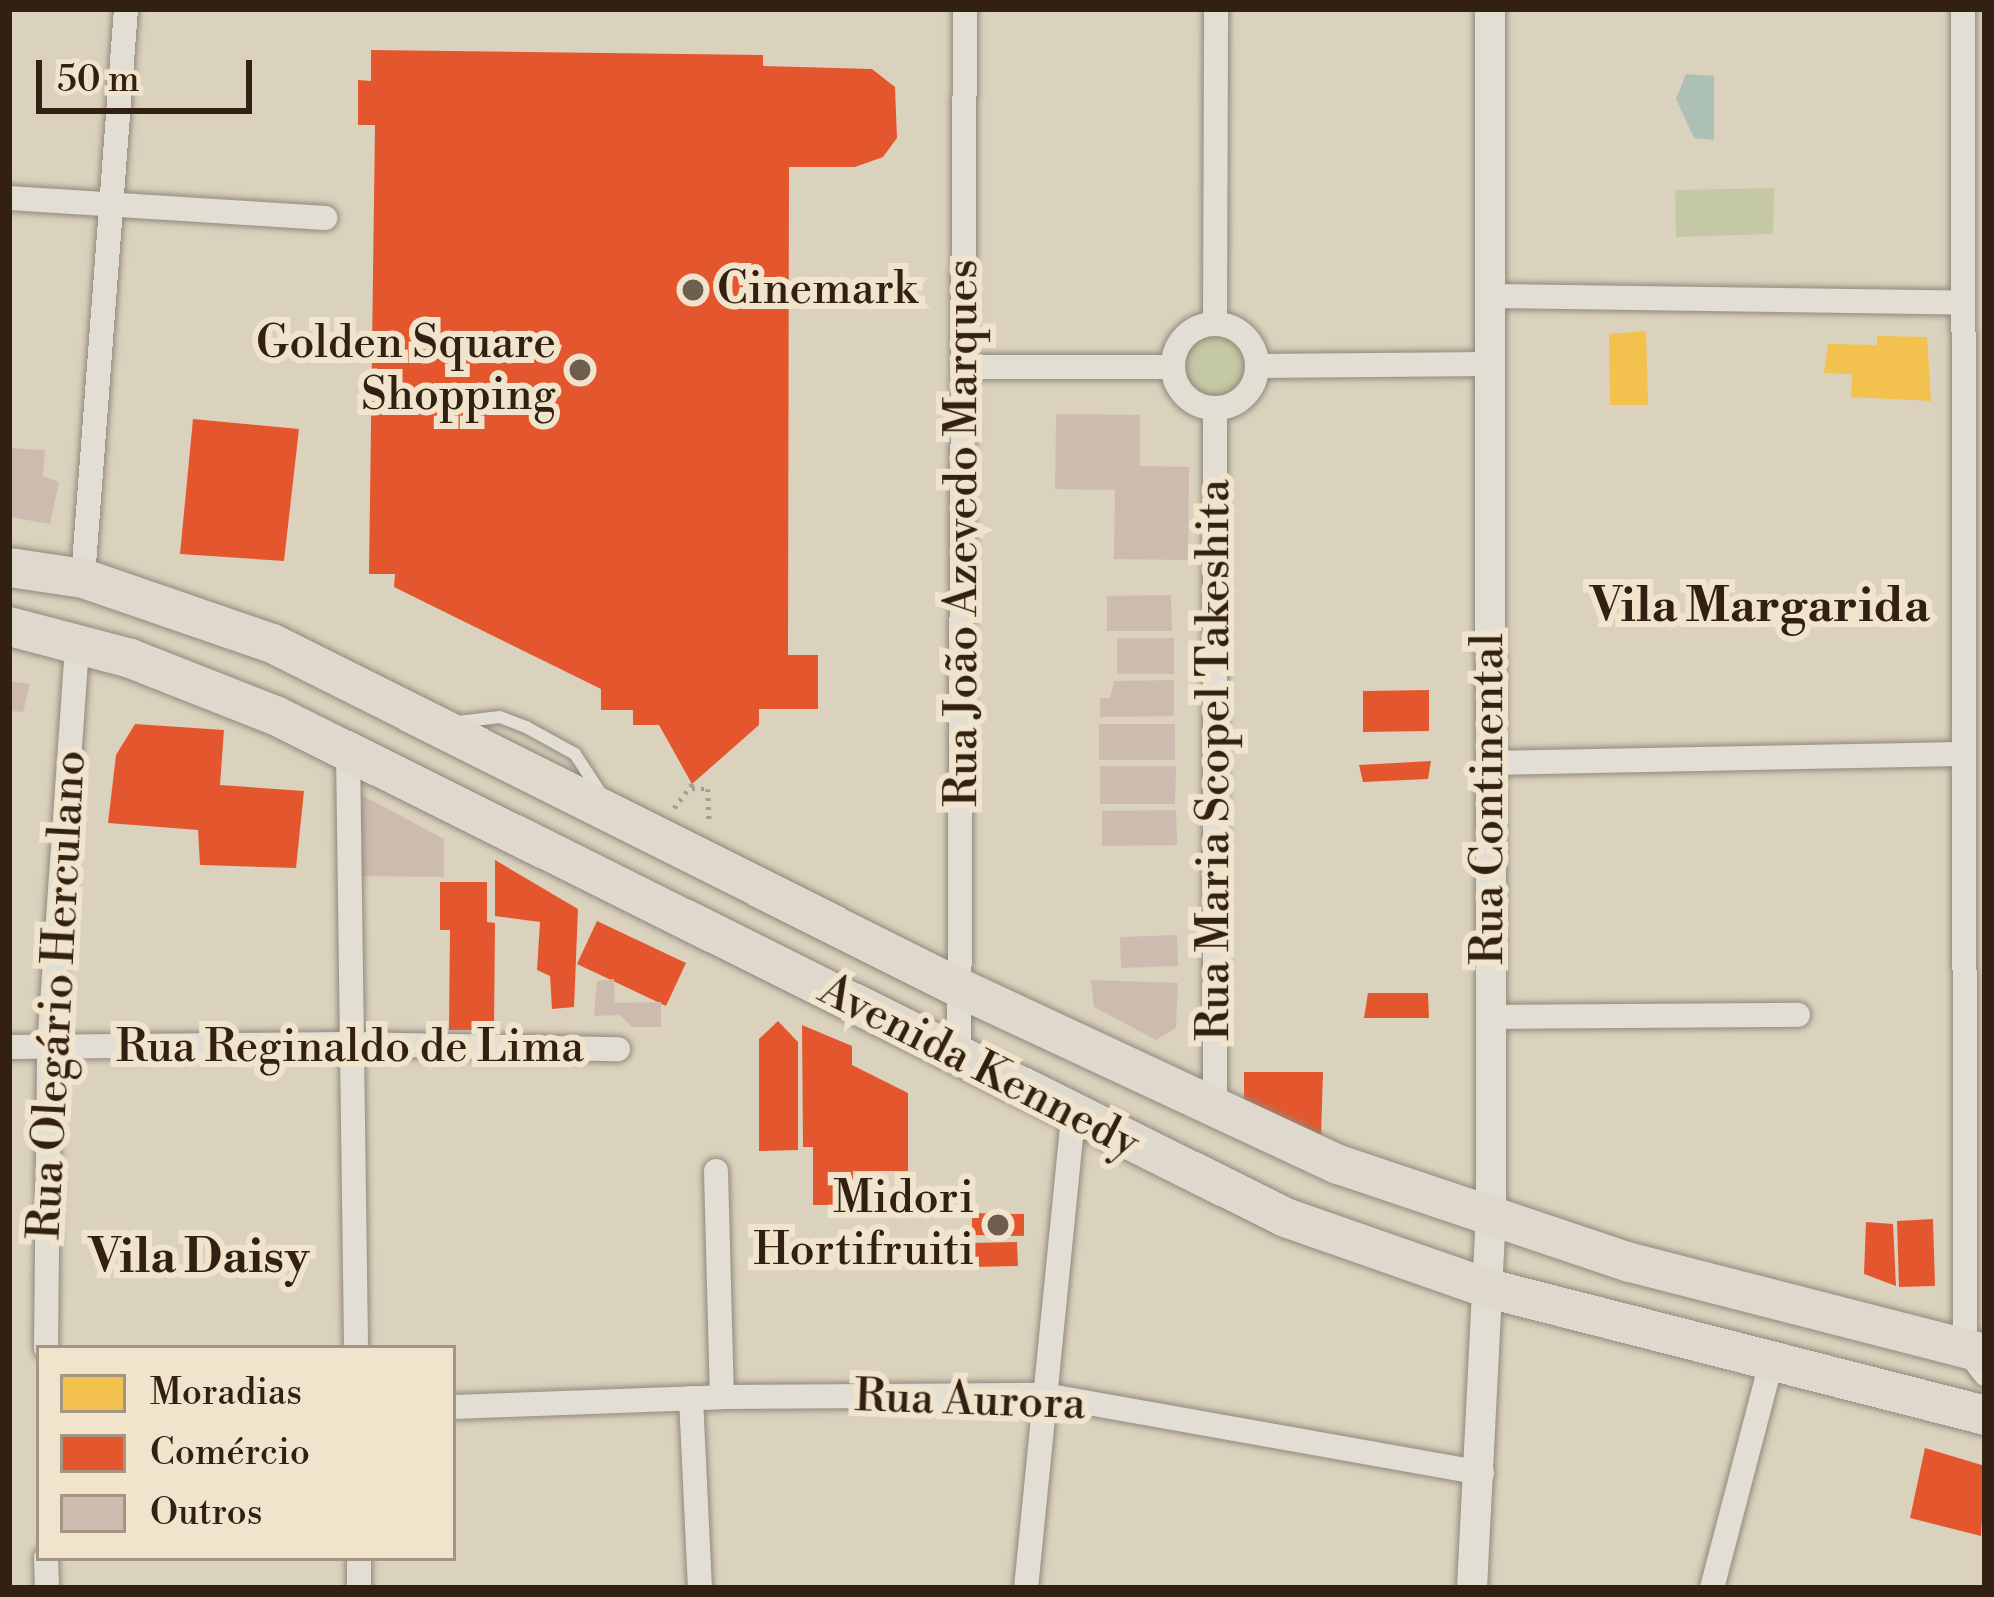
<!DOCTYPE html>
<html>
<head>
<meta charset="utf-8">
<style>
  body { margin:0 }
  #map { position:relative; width:1994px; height:1597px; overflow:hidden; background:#dbd2be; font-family:"Libre Bodoni",serif }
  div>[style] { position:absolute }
  .green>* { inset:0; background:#c5c8a4 }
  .round { border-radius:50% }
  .water>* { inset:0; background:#adc0b6 }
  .homes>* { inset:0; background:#f2c14e }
  .shops>* { inset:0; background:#e4572e }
  .building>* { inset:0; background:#cdbbaf }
  .path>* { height:4.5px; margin-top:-2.25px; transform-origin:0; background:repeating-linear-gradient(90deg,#a39d94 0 3px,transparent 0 9px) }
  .roads { filter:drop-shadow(0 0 3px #91897c) drop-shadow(0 0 3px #91897c) }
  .service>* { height:12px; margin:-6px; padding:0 6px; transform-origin:6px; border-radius:6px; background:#e3ded4 }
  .minor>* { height:24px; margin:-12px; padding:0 12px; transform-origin:12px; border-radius:12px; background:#e3ded4 }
  .minor>.ring { margin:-12px; padding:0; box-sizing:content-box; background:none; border:24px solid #e3ded4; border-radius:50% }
  .tertiary>* { height:30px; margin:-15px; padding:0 15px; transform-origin:15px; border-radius:15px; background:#e3ded4 }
  .primary>* { height:39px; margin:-19.5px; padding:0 19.5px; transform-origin:19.5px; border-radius:19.5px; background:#ded9cc }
  .dots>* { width:33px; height:33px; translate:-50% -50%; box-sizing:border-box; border:6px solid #f0e5cc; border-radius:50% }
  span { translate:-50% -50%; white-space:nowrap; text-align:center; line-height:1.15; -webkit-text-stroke:12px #f0e5cc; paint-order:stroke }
  .poi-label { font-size:45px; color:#322012 }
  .left { translate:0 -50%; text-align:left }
  .right { translate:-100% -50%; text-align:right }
  .street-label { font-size:45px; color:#322012 }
  .neighbourhood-label { font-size:48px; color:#322012; font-weight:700 }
  .frame { position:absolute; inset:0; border:12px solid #322012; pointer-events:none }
  .legend { position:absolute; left:36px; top:1345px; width:420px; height:216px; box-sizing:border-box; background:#f0e5cc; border:3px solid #a49682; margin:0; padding:15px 21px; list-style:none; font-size:36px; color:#322012 }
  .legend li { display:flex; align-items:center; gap:24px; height:60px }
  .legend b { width:60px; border:3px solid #a49682 }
  .scale { position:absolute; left:36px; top:60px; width:216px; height:54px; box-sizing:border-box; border:6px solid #322012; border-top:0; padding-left:15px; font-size:36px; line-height:42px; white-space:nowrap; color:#322012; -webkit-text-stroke:9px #f0e5cc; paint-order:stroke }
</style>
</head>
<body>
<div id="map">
  <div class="green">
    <i style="clip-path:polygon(1774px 188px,1773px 234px,1676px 237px,1675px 190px)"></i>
    <i class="round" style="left:1184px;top:334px;width:64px;height:64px"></i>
  </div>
  <div class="water">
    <i style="clip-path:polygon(1686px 74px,1714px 76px,1714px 140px,1694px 138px,1676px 99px)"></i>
  </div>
  <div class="homes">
    <i style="clip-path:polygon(1646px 331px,1648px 405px,1610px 405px,1609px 334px)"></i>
    <i style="clip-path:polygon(1877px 336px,1927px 337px,1931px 401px,1851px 397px,1852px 374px,1824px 373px,1828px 344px,1877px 345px)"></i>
  </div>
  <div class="shops">
    <i style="clip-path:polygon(371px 50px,763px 55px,763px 66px,872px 69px,895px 87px,897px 138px,883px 157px,855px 167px,789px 167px,788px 655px,818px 655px,818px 709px,759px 709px,759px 725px,692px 784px,659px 725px,633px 725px,633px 710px,601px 710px,601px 689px,394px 587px,395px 574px,369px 574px,375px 125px,358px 125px,358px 80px,371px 81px)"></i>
    <i style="clip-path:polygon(193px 419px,299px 429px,284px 561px,180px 554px)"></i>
    <i style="clip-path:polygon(1429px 690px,1429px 731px,1363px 732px,1363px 691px)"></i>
    <i style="clip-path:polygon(135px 724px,224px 730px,220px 785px,304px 791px,296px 868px,200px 865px,198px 830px,108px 823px,116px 755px)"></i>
    <i style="clip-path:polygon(1431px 761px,1428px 779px,1363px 782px,1359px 765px)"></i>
    <i style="clip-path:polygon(495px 860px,578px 909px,574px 1007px,552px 1009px,550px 976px,537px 970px,540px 922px,495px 916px)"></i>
    <i style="clip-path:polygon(440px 882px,487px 882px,487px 922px,495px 923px,494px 1030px,449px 1030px,450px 930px,440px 930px)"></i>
    <i style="clip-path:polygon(597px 921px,686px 963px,666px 1006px,577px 964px)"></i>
    <i style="clip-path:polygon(1368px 993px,1428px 993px,1429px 1018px,1364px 1018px)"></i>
    <i style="clip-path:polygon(778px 1021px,798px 1042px,798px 1150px,759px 1151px,759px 1039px)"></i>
    <i style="clip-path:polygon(802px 1025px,852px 1046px,852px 1065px,908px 1093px,908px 1171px,853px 1171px,853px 1205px,813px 1205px,813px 1147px,803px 1147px)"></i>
    <i style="clip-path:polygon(1244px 1072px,1323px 1072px,1321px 1137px,1244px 1107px)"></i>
    <i style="clip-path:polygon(972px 1213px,1024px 1214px,1024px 1236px,972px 1235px)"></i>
    <i style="clip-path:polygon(1933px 1219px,1935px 1286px,1899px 1287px,1897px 1221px)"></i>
    <i style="clip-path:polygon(1866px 1222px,1893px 1224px,1896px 1286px,1864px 1274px)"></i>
    <i style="clip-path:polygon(1017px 1242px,1018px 1266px,973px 1267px,972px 1243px)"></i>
    <i style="clip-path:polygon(1925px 1448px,1985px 1466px,1981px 1536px,1910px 1518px)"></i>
  </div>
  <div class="building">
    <i style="clip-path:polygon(1056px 414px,1140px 415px,1140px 466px,1189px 467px,1188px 560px,1114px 559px,1115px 490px,1055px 489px)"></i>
    <i style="clip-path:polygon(9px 448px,45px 450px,43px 476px,59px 482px,50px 524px,9px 517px)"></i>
    <i style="clip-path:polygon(1171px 595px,1172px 631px,1107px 631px,1107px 596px)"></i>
    <i style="clip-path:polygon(1117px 638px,1174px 638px,1174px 674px,1117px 674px)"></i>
    <i style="clip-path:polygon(1174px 680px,1174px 716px,1100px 717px,1100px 698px,1110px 698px,1114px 681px)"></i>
    <i style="clip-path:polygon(9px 681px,30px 684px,23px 712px,9px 711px)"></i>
    <i style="clip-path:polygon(1099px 724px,1175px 724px,1175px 760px,1099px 760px)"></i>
    <i style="clip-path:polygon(1100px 766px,1176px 766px,1175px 804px,1100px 804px)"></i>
    <i style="clip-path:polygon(360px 794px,444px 839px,444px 877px,361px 876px)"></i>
    <i style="clip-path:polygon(1176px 810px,1177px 845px,1102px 846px,1102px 811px)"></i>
    <i style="clip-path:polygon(1177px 935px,1178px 966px,1121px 968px,1120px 937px)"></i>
    <i style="clip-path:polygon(614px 979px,615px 1003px,661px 1002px,661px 1027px,632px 1027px,620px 1015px,594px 1016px,597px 981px)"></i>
    <i style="clip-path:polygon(1091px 980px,1178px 983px,1176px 1028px,1156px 1040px,1094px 1007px)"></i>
  </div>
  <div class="path">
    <i style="left:674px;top:808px;width:30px;rotate:-53deg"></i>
    <i style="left:692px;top:784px;width:5px;rotate:90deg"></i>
    <i style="left:692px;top:789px;width:16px"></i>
    <i style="left:708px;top:789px;width:34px;rotate:88deg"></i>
  </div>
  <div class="roads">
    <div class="service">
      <i style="left:458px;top:722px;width:42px;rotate:-6.8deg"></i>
      <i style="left:500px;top:717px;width:28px;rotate:21deg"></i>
      <i style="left:526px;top:727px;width:56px;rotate:28.9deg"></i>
      <i style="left:575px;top:754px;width:51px;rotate:56.9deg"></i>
    </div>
    <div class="minor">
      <i style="left:1963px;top:9px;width:1338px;rotate:89.91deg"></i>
      <i style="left:1965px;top:1347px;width:34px;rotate:53deg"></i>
      <i style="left:9px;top:198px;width:317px;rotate:3.6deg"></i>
      <i style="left:1488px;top:296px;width:475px;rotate:0.8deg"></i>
      <i class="ring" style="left:1173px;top:324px;width:60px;height:60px"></i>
      <i style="left:1215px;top:324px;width:315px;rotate:-89.8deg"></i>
      <i style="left:1257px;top:366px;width:230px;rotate:-0.5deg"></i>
      <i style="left:964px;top:367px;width:209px"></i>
      <i style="left:1215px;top:409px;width:702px;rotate:90deg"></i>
      <i style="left:83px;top:578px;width:571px;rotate:-85.68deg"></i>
      <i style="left:348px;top:750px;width:598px;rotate:89.23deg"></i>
      <i style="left:1488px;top:763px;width:474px;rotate:-1.1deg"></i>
      <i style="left:1489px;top:1017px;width:309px;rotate:-0.4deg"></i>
      <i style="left:9px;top:1047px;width:339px;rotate:-0.5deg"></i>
      <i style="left:348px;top:1044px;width:270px;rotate:1.1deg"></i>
      <i style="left:959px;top:1056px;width:1047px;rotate:-89.67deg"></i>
      <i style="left:716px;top:1171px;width:226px;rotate:88.5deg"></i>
      <i style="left:46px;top:1348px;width:301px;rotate:-89.4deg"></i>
      <i style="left:49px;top:1047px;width:405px;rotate:-86deg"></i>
      <i style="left:691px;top:1398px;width:190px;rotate:87.3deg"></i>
      <i style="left:453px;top:1407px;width:269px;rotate:-2.1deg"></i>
      <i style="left:722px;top:1397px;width:322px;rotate:-0.4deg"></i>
      <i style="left:1044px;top:1395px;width:445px;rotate:10.1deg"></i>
      <i style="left:46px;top:1558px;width:30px;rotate:88deg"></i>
      <i style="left:359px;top:1558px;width:30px;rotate:90deg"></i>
      <i style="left:1026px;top:1588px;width:475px;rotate:-84.3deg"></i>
      <i style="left:1712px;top:1588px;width:236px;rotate:-75.3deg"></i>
    </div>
    <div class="tertiary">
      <i style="left:1472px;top:1588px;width:371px;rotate:-87.1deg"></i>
      <i style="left:1491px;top:1217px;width:1208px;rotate:-90.05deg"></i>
    </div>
    <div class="primary">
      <i style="left:9px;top:567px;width:75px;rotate:8.5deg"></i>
      <i style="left:83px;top:578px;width:200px;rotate:19deg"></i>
      <i style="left:272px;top:643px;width:770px;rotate:26.63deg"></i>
      <i style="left:960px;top:988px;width:417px;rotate:25deg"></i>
      <i style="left:1338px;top:1164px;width:308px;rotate:18.6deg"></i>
      <i style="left:1630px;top:1262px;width:366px;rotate:14.4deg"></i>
      <i style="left:9px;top:626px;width:125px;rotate:14.8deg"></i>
      <i style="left:130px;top:658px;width:156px;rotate:21.5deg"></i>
      <i style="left:275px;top:715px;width:1128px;rotate:26.43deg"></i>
      <i style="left:1285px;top:1217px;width:215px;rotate:19.3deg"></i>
      <i style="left:1488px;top:1288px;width:513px;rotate:14.33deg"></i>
    </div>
  </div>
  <div class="dots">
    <i style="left:693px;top:290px;background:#6d5e4e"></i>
    <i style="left:580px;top:370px;background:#6d5e4e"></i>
    <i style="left:998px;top:1225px;background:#6d5e4e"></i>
  </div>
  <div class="poi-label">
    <span class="left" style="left:717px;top:290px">Cinemark</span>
    <span class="right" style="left:556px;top:370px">Golden Square<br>Shopping</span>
    <span class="right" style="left:974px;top:1225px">Midori<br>Hortifruiti</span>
  </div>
  <div class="street-label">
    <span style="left:963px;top:533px;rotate:-90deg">Rua João Azevedo Marques</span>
    <span style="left:1215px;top:760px;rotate:-90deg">Rua Maria Scopel Takeshita</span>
    <span style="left:1489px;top:799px;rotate:-90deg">Rua Continental</span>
    <span style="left:58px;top:995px;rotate:-87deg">Rua Olegário Herculano</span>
    <span style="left:350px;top:1048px">Rua Reginaldo de Lima</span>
    <span style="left:979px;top:1067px;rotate:27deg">Avenida Kennedy</span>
    <span style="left:970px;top:1401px;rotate:2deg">Rua Aurora</span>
  </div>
  <div class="neighbourhood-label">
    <span style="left:1760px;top:608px">Vila Margarida</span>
    <span style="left:199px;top:1259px">Vila Daisy</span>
  </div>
  <div class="frame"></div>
  <ul class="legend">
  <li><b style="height:33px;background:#f2c14e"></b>Moradias</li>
  <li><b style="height:33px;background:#e4572e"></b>Comércio</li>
  <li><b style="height:33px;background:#cdbbaf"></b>Outros</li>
  </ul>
  <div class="scale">50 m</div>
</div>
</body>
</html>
